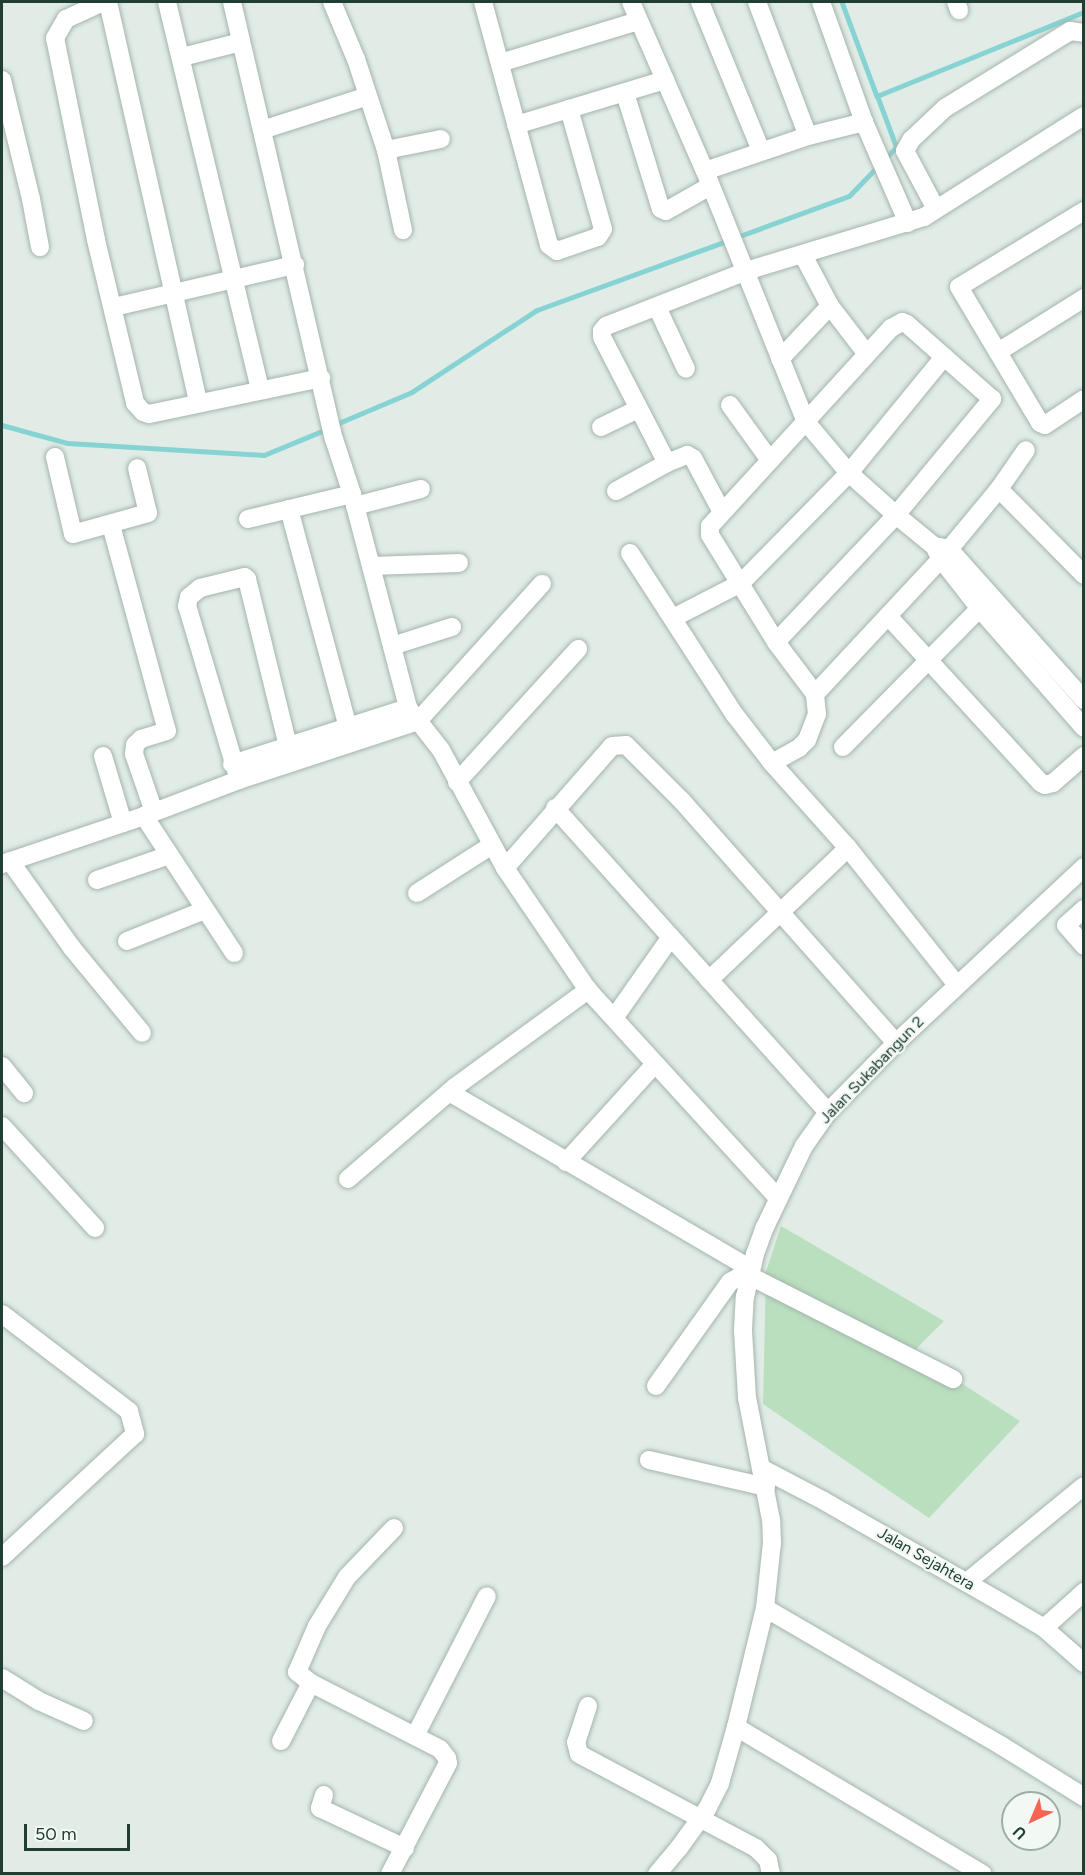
<!DOCTYPE html>
<html>
<head>
<meta charset="utf-8">
<style>
  body { margin:0 }
  #map { position:relative; width:1085px; height:1875px; overflow:hidden; background:#e1ece6; font-family:Figtree,sans-serif }
  div>[style] { position:absolute }
  .green>* { inset:0; background:#b9dfbe }
  .stream>* { height:4.5px; margin:-2.25px; padding:0 2.25px; transform-origin:2.25px; border-radius:2.25px; background:#87d3d4 }
  .roads { filter:drop-shadow(0 0 2px #a4b4ac) drop-shadow(0 0 2px #a4b4ac) }
  .minor>* { height:18px; margin:-9px; padding:0 9px; transform-origin:9px; border-radius:9px; background:#fff }
  span { translate:-50% -50%; white-space:nowrap; text-align:center; line-height:1.15; -webkit-text-stroke:4.5px #f2f9f4; paint-order:stroke }
  .street-label { font-size:16px; color:#213e32 }
  .frame { position:absolute; inset:0; border:3px solid #213e32; pointer-events:none }
  .north { position:absolute; left:1001px; top:1791px; width:60px; height:60px; box-sizing:border-box; background:#f2f9f4; border:2px solid #9eaea6; border-radius:50%; rotate:224deg; font-size:16px; font-weight:700; line-height:24px; text-align:center; color:#213e32 }
  .north::after { content:''; display:block; margin:auto; width:21px; height:27px; background:#f86454; clip-path:polygon(50% 0,100% 100%,50% 72%,0 100%) }
  .scale { position:absolute; left:24px; top:1824px; width:106px; height:27px; box-sizing:border-box; border:3px solid #213e32; border-top:0; padding-left:8px; font-size:18px; line-height:21px; white-space:nowrap; color:#213e32; -webkit-text-stroke:4px #f2f9f4; paint-order:stroke }
</style>
</head>
<body>
<div id="map">
  <div class="green">
    <i style="clip-path:polygon(781px 1226px,944px 1321px,913px 1352px,1020px 1421px,929px 1518px,763px 1404px,766px 1272px)"></i>
  </div>
  <div class="stream">
    <i style="left:842px;top:2px;width:100px;rotate:69.6deg"></i>
    <i style="left:885px;top:159px;width:16px;rotate:-47deg"></i>
    <i style="left:896px;top:147px;width:54px;rotate:-110.4deg"></i>
    <i style="left:877px;top:96px;width:223px;rotate:-22.1deg"></i>
    <i style="left:737px;top:237px;width:119px;rotate:-20.1deg"></i>
    <i style="left:849px;top:196px;width:43px;rotate:-45.9deg"></i>
    <i style="left:2px;top:425px;width:68px;rotate:15.3deg"></i>
    <i style="left:68px;top:443px;width:196px;rotate:3.5deg"></i>
    <i style="left:264px;top:455px;width:68px;rotate:-22.4deg"></i>
    <i style="left:334px;top:425px;width:85px;rotate:-22.9deg"></i>
    <i style="left:412px;top:392px;width:149px;rotate:-33.3deg"></i>
    <i style="left:537px;top:310px;width:204px;rotate:-20deg"></i>
  </div>
  <div class="roads">
    <div class="minor">
      <i style="left:103px;top:2px;width:41px;rotate:155.3deg"></i>
      <i style="left:66px;top:19px;width:22px;rotate:120deg"></i>
      <i style="left:55px;top:38px;width:206px;rotate:78.5deg"></i>
      <i style="left:96px;top:240px;width:168px;rotate:76.5deg"></i>
      <i style="left:135px;top:403px;width:12px;rotate:48deg"></i>
      <i style="left:143px;top:412px;width:6px;rotate:18deg"></i>
      <i style="left:149px;top:414px;width:176px;rotate:-11.8deg"></i>
      <i style="left:108px;top:2px;width:409px;rotate:77.3deg"></i>
      <i style="left:167px;top:2px;width:399px;rotate:76.5deg"></i>
      <i style="left:232px;top:2px;width:449px;rotate:76.9deg"></i>
      <i style="left:334px;top:439px;width:58px;rotate:71.9deg"></i>
      <i style="left:352px;top:494px;width:221px;rotate:75.3deg"></i>
      <i style="left:408px;top:708px;width:53px;rotate:51.8deg"></i>
      <i style="left:441px;top:750px;width:134px;rotate:61.5deg"></i>
      <i style="left:505px;top:868px;width:148px;rotate:55.8deg"></i>
      <i style="left:588px;top:990px;width:282px;rotate:47.6deg"></i>
      <i style="left:332px;top:2px;width:62px;rotate:67.2deg"></i>
      <i style="left:356px;top:59px;width:96px;rotate:71.8deg"></i>
      <i style="left:386px;top:150px;width:82px;rotate:78deg"></i>
      <i style="left:483px;top:2px;width:252px;rotate:74.8deg"></i>
      <i style="left:549px;top:245px;width:10px;rotate:37deg"></i>
      <i style="left:557px;top:251px;width:43px;rotate:-18.9deg"></i>
      <i style="left:598px;top:237px;width:9px;rotate:-58deg"></i>
      <i style="left:603px;top:229px;width:125px;rotate:-105.8deg"></i>
      <i style="left:631px;top:2px;width:184px;rotate:66.4deg"></i>
      <i style="left:705px;top:171px;width:271px;rotate:68.1deg"></i>
      <i style="left:806px;top:422px;width:67px;rotate:49.9deg"></i>
      <i style="left:849px;top:473px;width:63px;rotate:41.8deg"></i>
      <i style="left:896px;top:515px;width:49px;rotate:39.2deg"></i>
      <i style="left:934px;top:546px;width:15px;rotate:11deg"></i>
      <i style="left:949px;top:549px;width:203px;rotate:48.2deg"></i>
      <i style="left:700px;top:2px;width:161px;rotate:67.7deg"></i>
      <i style="left:757px;top:2px;width:143px;rotate:69.2deg"></i>
      <i style="left:956px;top:2px;width:9px;rotate:69deg"></i>
      <i style="left:182px;top:57px;width:61px;rotate:-14.3deg"></i>
      <i style="left:500px;top:63px;width:144px;rotate:-16.9deg"></i>
      <i style="left:2px;top:80px;width:122px;rotate:76.3deg"></i>
      <i style="left:31px;top:199px;width:49px;rotate:79.4deg"></i>
      <i style="left:625px;top:93px;width:121px;rotate:72.8deg"></i>
      <i style="left:661px;top:209px;width:5px;rotate:22deg"></i>
      <i style="left:666px;top:211px;width:51px;rotate:-29.6deg"></i>
      <i style="left:864px;top:122px;width:110px;rotate:66.5deg"></i>
      <i style="left:516px;top:125px;width:156px;rotate:-16.8deg"></i>
      <i style="left:262px;top:130px;width:111px;rotate:-17.8deg"></i>
      <i style="left:386px;top:150px;width:56px;rotate:-11.3deg"></i>
      <i style="left:705px;top:171px;width:109px;rotate:-18.8deg"></i>
      <i style="left:808px;top:136px;width:58px;rotate:-14deg"></i>
      <i style="left:864px;top:122px;width:127px;rotate:-109.7deg"></i>
      <i style="left:936px;top:209px;width:66px;rotate:-118.1deg"></i>
      <i style="left:905px;top:151px;width:13px;rotate:-61deg"></i>
      <i style="left:911px;top:140px;width:47px;rotate:-43.3deg"></i>
      <i style="left:945px;top:108px;width:147px;rotate:-31.6deg"></i>
      <i style="left:1070px;top:31px;width:14px;rotate:8deg"></i>
      <i style="left:1084px;top:211px;width:146px;rotate:148.7deg"></i>
      <i style="left:959px;top:287px;width:158px;rotate:59.2deg"></i>
      <i style="left:1040px;top:423px;width:5px;rotate:22deg"></i>
      <i style="left:1045px;top:425px;width:47px;rotate:-33.7deg"></i>
      <i style="left:803px;top:255px;width:58px;rotate:62.1deg"></i>
      <i style="left:830px;top:306px;width:59px;rotate:52.5deg"></i>
      <i style="left:114px;top:307px;width:186px;rotate:-13.1deg"></i>
      <i style="left:657px;top:307px;width:68px;rotate:64.9deg"></i>
      <i style="left:998px;top:352px;width:102px;rotate:-32.1deg"></i>
      <i style="left:780px;top:359px;width:73px;rotate:-46.7deg"></i>
      <i style="left:730px;top:405px;width:67px;rotate:54.2deg"></i>
      <i style="left:601px;top:427px;width:41px;rotate:-25.9deg"></i>
      <i style="left:55px;top:457px;width:79px;rotate:76.8deg"></i>
      <i style="left:73px;top:534px;width:78px;rotate:-15.6deg"></i>
      <i style="left:148px;top:513px;width:46px;rotate:-103.7deg"></i>
      <i style="left:667px;top:463px;width:142px;rotate:-117.3deg"></i>
      <i style="left:602px;top:337px;width:6px;rotate:-90deg"></i>
      <i style="left:602px;top:331px;width:6px;rotate:-51deg"></i>
      <i style="left:606px;top:326px;width:150px;rotate:-21.4deg"></i>
      <i style="left:746px;top:271px;width:186px;rotate:-16.9deg"></i>
      <i style="left:924px;top:217px;width:189px;rotate:-32.3deg"></i>
      <i style="left:999px;top:489px;width:121px;rotate:45.3deg"></i>
      <i style="left:616px;top:491px;width:58px;rotate:-28.8deg"></i>
      <i style="left:667px;top:463px;width:22px;rotate:-22deg"></i>
      <i style="left:687px;top:455px;width:7px;rotate:27deg"></i>
      <i style="left:693px;top:458px;width:61px;rotate:61.8deg"></i>
      <i style="left:355px;top:506px;width:68px;rotate:-14.4deg"></i>
      <i style="left:289px;top:509px;width:226px;rotate:74.9deg"></i>
      <i style="left:248px;top:519px;width:107px;rotate:-13.5deg"></i>
      <i style="left:111px;top:525px;width:213px;rotate:74.8deg"></i>
      <i style="left:167px;top:731px;width:27px;rotate:163deg"></i>
      <i style="left:141px;top:739px;width:8px;rotate:135deg"></i>
      <i style="left:135px;top:745px;width:9px;rotate:96deg"></i>
      <i style="left:134px;top:754px;width:61px;rotate:71deg"></i>
      <i style="left:936px;top:550px;width:10px;rotate:61deg"></i>
      <i style="left:941px;top:559px;width:63px;rotate:52deg"></i>
      <i style="left:980px;top:609px;width:158px;rotate:48.8deg"></i>
      <i style="left:630px;top:553px;width:193px;rotate:57.1deg"></i>
      <i style="left:735px;top:715px;width:61px;rotate:52.4deg"></i>
      <i style="left:772px;top:763px;width:114px;rotate:48.2deg"></i>
      <i style="left:848px;top:848px;width:175px;rotate:51.5deg"></i>
      <i style="left:371px;top:566px;width:88px;rotate:-2deg"></i>
      <i style="left:888px;top:616px;width:226px;rotate:47.5deg"></i>
      <i style="left:1041px;top:783px;width:4px;rotate:27deg"></i>
      <i style="left:1045px;top:785px;width:8px;rotate:-14deg"></i>
      <i style="left:1053px;top:783px;width:41px;rotate:-41.1deg"></i>
      <i style="left:673px;top:618px;width:76px;rotate:-27.2deg"></i>
      <i style="left:741px;top:583px;width:154px;rotate:-45.5deg"></i>
      <i style="left:849px;top:473px;width:150px;rotate:-50.7deg"></i>
      <i style="left:776px;top:642px;width:175px;rotate:-46.6deg"></i>
      <i style="left:896px;top:515px;width:151px;rotate:-50.4deg"></i>
      <i style="left:992px;top:399px;width:113px;rotate:-138.6deg"></i>
      <i style="left:907px;top:324px;width:5px;rotate:-158deg"></i>
      <i style="left:902px;top:322px;width:13px;rotate:151deg"></i>
      <i style="left:891px;top:328px;width:268px;rotate:132.4deg"></i>
      <i style="left:710px;top:526px;width:9px;rotate:90deg"></i>
      <i style="left:710px;top:535px;width:126px;rotate:58.3deg"></i>
      <i style="left:776px;top:642px;width:65px;rotate:53.1deg"></i>
      <i style="left:815px;top:694px;width:185px;rotate:-47deg"></i>
      <i style="left:941px;top:559px;width:91px;rotate:-50.4deg"></i>
      <i style="left:999px;top:489px;width:47px;rotate:-55.3deg"></i>
      <i style="left:392px;top:646px;width:63px;rotate:-17.6deg"></i>
      <i style="left:843px;top:747px;width:205px;rotate:-45.4deg"></i>
      <i style="left:103px;top:756px;width:70px;rotate:73.4deg"></i>
      <i style="left:772px;top:763px;width:31px;rotate:-29deg"></i>
      <i style="left:799px;top:748px;width:11px;rotate:-45deg"></i>
      <i style="left:807px;top:740px;width:28px;rotate:-69deg"></i>
      <i style="left:817px;top:714px;width:20px;rotate:-96deg"></i>
      <i style="left:232px;top:764px;width:185px;rotate:-17.7deg"></i>
      <i style="left:239px;top:780px;width:182px;rotate:-106.6deg"></i>
      <i style="left:187px;top:606px;width:9px;rotate:-77deg"></i>
      <i style="left:189px;top:597px;width:14px;rotate:-39deg"></i>
      <i style="left:200px;top:588px;width:46px;rotate:-13.7deg"></i>
      <i style="left:245px;top:577px;width:3px;rotate:45deg"></i>
      <i style="left:247px;top:579px;width:172px;rotate:76.2deg"></i>
      <i style="left:457px;top:782px;width:180px;rotate:-47.7deg"></i>
      <i style="left:555px;top:808px;width:409px;rotate:48.1deg"></i>
      <i style="left:144px;top:816px;width:164px;rotate:56.7deg"></i>
      <i style="left:10px;top:861px;width:107px;rotate:54.5deg"></i>
      <i style="left:72px;top:948px;width:110px;rotate:50.5deg"></i>
      <i style="left:2px;top:864px;width:150px;rotate:-18.7deg"></i>
      <i style="left:144px;top:816px;width:102px;rotate:-20.8deg"></i>
      <i style="left:239px;top:780px;width:188px;rotate:-18.2deg"></i>
      <i style="left:418px;top:721px;width:185px;rotate:-47.9deg"></i>
      <i style="left:505px;top:868px;width:162px;rotate:-48.7deg"></i>
      <i style="left:612px;top:746px;width:14px;rotate:-4deg"></i>
      <i style="left:626px;top:745px;width:79px;rotate:45deg"></i>
      <i style="left:682px;top:801px;width:323px;rotate:48.5deg"></i>
      <i style="left:97px;top:880px;width:76px;rotate:-19.1deg"></i>
      <i style="left:417px;top:893px;width:89px;rotate:-32.6deg"></i>
      <i style="left:1084px;top:909px;width:24px;rotate:138deg"></i>
      <i style="left:1066px;top:925px;width:28px;rotate:49deg"></i>
      <i style="left:127px;top:941px;width:84px;rotate:-21.7deg"></i>
      <i style="left:709px;top:980px;width:192px;rotate:-43.5deg"></i>
      <i style="left:614px;top:1018px;width:99px;rotate:-54.9deg"></i>
      <i style="left:2px;top:1066px;width:35px;rotate:51deg"></i>
      <i style="left:449px;top:1092px;width:350px;rotate:30.4deg"></i>
      <i style="left:2px;top:1126px;width:138px;rotate:47.6deg"></i>
      <i style="left:566px;top:1162px;width:132px;rotate:-47.8deg"></i>
      <i style="left:348px;top:1179px;width:141px;rotate:-40.7deg"></i>
      <i style="left:455px;top:1087px;width:165px;rotate:-36.1deg"></i>
      <i style="left:2px;top:1314px;width:160px;rotate:37.4deg"></i>
      <i style="left:129px;top:1411px;width:24px;rotate:75deg"></i>
      <i style="left:135px;top:1434px;width:181px;rotate:137.2deg"></i>
      <i style="left:656px;top:1386px;width:128px;rotate:-54.6deg"></i>
      <i style="left:730px;top:1282px;width:14px;rotate:-30deg"></i>
      <i style="left:742px;top:1275px;width:8px;rotate:7deg"></i>
      <i style="left:750px;top:1276px;width:228px;rotate:26.9deg"></i>
      <i style="left:649px;top:1460px;width:120px;rotate:13deg"></i>
      <i style="left:761px;top:1468px;width:71px;rotate:27.6deg"></i>
      <i style="left:824px;top:1501px;width:205px;rotate:29.8deg"></i>
      <i style="left:1002px;top:1603px;width:49px;rotate:30.8deg"></i>
      <i style="left:1044px;top:1628px;width:53px;rotate:41.2deg"></i>
      <i style="left:967px;top:1582px;width:151px;rotate:-39.4deg"></i>
      <i style="left:765px;top:1608px;width:274px;rotate:30.2deg"></i>
      <i style="left:1002px;top:1746px;width:97px;rotate:31.9deg"></i>
      <i style="left:1044px;top:1628px;width:54px;rotate:-42deg"></i>
      <i style="left:2px;top:1678px;width:44px;rotate:31.9deg"></i>
      <i style="left:39px;top:1701px;width:49px;rotate:24deg"></i>
      <i style="left:588px;top:1706px;width:38px;rotate:108deg"></i>
      <i style="left:576px;top:1742px;width:12px;rotate:76deg"></i>
      <i style="left:579px;top:1754px;width:200px;rotate:28deg"></i>
      <i style="left:756px;top:1848px;width:17px;rotate:45deg"></i>
      <i style="left:768px;top:1860px;width:14px;rotate:78deg"></i>
      <i style="left:736px;top:1727px;width:287px;rotate:30.8deg"></i>
      <i style="left:415px;top:1736px;width:157px;rotate:-62.8deg"></i>
      <i style="left:281px;top:1741px;width:65px;rotate:-62.7deg"></i>
      <i style="left:324px;top:1795px;width:14px;rotate:107deg"></i>
      <i style="left:320px;top:1808px;width:94px;rotate:25.2deg"></i>
      <i style="left:390px;top:1874px;width:125px;rotate:-62.4deg"></i>
      <i style="left:448px;top:1763px;width:5px;rotate:-101deg"></i>
      <i style="left:447px;top:1758px;width:11px;rotate:-128deg"></i>
      <i style="left:440px;top:1749px;width:145px;rotate:-152.9deg"></i>
      <i style="left:311px;top:1683px;width:18px;rotate:-142deg"></i>
      <i style="left:297px;top:1672px;width:50px;rotate:-66.5deg"></i>
      <i style="left:317px;top:1626px;width:57px;rotate:-58.5deg"></i>
      <i style="left:347px;top:1577px;width:68px;rotate:-46.2deg"></i>
      <i style="left:657px;top:1874px;width:34px;rotate:-50deg"></i>
      <i style="left:679px;top:1848px;width:48px;rotate:-54.3deg"></i>
      <i style="left:707px;top:1809px;width:29px;rotate:-63deg"></i>
      <i style="left:720px;top:1783px;width:58px;rotate:-74.1deg"></i>
      <i style="left:736px;top:1727px;width:122px;rotate:-76.3deg"></i>
      <i style="left:765px;top:1608px;width:65px;rotate:-83.9deg"></i>
      <i style="left:772px;top:1543px;width:23px;rotate:-92deg"></i>
      <i style="left:771px;top:1520px;width:124px;rotate:-101.1deg"></i>
      <i style="left:747px;top:1398px;width:68px;rotate:-93.4deg"></i>
      <i style="left:743px;top:1330px;width:33px;rotate:-87deg"></i>
      <i style="left:745px;top:1297px;width:44px;rotate:-76.9deg"></i>
      <i style="left:755px;top:1254px;width:27px;rotate:-70deg"></i>
      <i style="left:764px;top:1229px;width:92px;rotate:-64.3deg"></i>
      <i style="left:804px;top:1146px;width:42px;rotate:-54.8deg"></i>
      <i style="left:828px;top:1112px;width:97px;rotate:-45.4deg"></i>
      <i style="left:896px;top:1043px;width:258px;rotate:-43.1deg"></i>
    </div>
  </div>
  <div class="street-label">
    <span style="left:872px;top:1070px;rotate:-46deg">Jalan Sukabangun 2</span>
    <span style="left:926px;top:1559px;rotate:30deg">Jalan Sejahtera</span>
  </div>
  <div class="frame"></div>
  <div class="north">U</div>
  <div class="scale">50 m</div>
</div>
</body>
</html>
